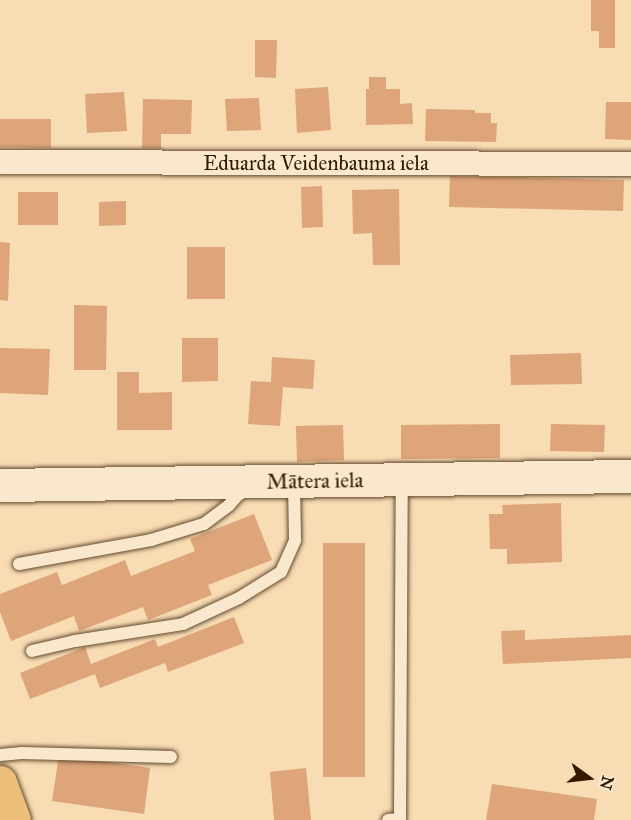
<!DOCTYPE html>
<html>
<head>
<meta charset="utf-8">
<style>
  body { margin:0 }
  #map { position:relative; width:631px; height:820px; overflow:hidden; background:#f7dcb4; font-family:"IM FELL Great Primer",serif }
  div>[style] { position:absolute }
  .building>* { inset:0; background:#dea47a }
  .roads { filter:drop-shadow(0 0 2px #644a2d) drop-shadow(0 0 2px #644a2d) }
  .lane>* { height:12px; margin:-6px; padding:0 6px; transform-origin:6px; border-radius:6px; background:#fae8ce }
  .street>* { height:24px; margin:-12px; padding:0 12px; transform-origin:12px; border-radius:12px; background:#fae8ce }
  .secondary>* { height:33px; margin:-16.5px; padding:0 16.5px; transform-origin:16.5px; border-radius:16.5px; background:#fae8ce }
  .primary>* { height:33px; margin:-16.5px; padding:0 16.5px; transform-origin:16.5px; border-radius:16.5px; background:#ecbe7a }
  span { translate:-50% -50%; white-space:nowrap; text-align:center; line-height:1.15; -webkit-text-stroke:5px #fae8ce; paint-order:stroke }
  .street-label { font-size:21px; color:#331900 }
  .north { position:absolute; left:559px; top:748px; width:60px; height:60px; -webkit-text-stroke:4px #fae8ce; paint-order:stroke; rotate:105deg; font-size:16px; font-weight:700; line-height:24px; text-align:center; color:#331900 }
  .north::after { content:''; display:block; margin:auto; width:21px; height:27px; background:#331900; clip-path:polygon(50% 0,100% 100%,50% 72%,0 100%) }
</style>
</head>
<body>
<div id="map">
  <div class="building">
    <i style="clip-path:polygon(591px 0,615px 0,615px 48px,599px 48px,599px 31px,591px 31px)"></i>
    <i style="clip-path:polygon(255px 40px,277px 40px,276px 78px,255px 77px)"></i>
    <i style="clip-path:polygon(369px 77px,386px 77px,386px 89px,400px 89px,400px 104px,412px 103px,413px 124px,366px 125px,366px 89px,369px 89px)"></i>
    <i style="clip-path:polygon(328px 87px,331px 130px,297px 133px,295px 89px)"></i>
    <i style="clip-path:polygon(124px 92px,127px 131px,87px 133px,85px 94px)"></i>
    <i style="clip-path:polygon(259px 98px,261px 130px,227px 131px,225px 99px)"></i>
    <i style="clip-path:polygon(143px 99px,192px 100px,191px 134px,161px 134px,161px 148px,142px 148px)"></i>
    <i style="clip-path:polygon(606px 102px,631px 102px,631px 140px,605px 139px)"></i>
    <i style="clip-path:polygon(426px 109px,475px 110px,475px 113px,491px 113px,491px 123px,497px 123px,496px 142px,425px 141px)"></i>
    <i style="clip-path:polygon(0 119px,51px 119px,51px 148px,0 147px)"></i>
    <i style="clip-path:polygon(450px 176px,624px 180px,623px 211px,449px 207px)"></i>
    <i style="clip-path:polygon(322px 186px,323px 227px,302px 228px,301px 187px)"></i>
    <i style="clip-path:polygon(399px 189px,400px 265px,373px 265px,372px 233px,353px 234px,352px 190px)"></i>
    <i style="clip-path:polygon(18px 192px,58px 192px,58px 225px,18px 225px)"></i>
    <i style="clip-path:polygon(126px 201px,126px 225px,99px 226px,99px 202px)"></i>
    <i style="clip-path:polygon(0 242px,10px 243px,8px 301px,0 300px)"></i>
    <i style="clip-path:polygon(187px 247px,225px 247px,225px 299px,187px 299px)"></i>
    <i style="clip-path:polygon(74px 305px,107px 306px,106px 370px,74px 370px)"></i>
    <i style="clip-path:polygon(182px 338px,218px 338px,218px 381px,182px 382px)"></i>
    <i style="clip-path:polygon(0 348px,50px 349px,48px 395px,0 393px)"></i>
    <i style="clip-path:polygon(581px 353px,582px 384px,511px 385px,510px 355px)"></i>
    <i style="clip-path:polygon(272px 357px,315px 360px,313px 389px,283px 387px,280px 426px,248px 424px,251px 381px,271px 382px)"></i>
    <i style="clip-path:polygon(117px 372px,139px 372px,139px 393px,172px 392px,172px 430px,117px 430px)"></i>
    <i style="clip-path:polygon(500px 424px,500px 458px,401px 459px,401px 425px)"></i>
    <i style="clip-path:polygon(551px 424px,605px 425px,604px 452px,550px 451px)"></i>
    <i style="clip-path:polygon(343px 425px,344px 460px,297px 462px,296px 426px)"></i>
    <i style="clip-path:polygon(561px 503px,562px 562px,507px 564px,507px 549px,490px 549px,489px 514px,503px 514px,502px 505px)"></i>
    <i style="clip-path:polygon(254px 514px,272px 560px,208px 585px,212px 595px,148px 620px,143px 607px,79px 631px,74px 616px,11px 641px,0 612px,0 594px,57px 572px,62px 585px,125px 560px,131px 576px,195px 551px,190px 539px)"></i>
    <i style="clip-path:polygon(323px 543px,365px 543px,365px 777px,323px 777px)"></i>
    <i style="clip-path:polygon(234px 617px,244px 643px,168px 672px,165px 663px,100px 688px,95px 674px,30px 699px,20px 673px,85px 647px,91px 664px,155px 639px,158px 647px)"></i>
    <i style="clip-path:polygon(525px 630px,525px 640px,631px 635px,631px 658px,503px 664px,501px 631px)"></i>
    <i style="clip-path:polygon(59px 755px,150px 768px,144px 814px,52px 801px)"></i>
    <i style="clip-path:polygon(306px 768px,311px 820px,274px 820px,270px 772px)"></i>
    <i style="clip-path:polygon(492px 784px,597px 799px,594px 820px,486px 820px)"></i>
  </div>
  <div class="roads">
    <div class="lane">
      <i style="left:19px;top:564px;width:134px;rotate:-10.3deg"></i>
      <i style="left:151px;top:540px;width:55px;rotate:-16.8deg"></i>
      <i style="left:204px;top:524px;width:31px;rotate:-37deg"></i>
      <i style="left:229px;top:505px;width:24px;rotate:-48deg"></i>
      <i style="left:32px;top:651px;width:44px;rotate:-13.1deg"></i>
      <i style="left:75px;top:641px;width:109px;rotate:-8.9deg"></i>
      <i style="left:183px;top:624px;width:62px;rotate:-24.9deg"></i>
      <i style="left:239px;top:598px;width:49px;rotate:-31.8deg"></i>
      <i style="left:281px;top:572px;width:35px;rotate:-66deg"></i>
      <i style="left:295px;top:540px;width:59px;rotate:-91deg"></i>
      <i style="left:0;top:755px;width:22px;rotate:-5deg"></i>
      <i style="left:22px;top:753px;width:149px;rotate:1.5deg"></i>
      <i style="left:388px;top:820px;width:12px;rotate:-5deg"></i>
      <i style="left:400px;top:820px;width:339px;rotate:-89.7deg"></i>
    </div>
    <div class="street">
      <i style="left:0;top:162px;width:631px;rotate:0.18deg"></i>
    </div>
    <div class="secondary">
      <i style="left:0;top:485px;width:631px;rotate:-0.82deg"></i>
    </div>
    <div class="primary">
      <i style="left:0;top:782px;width:40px;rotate:69.8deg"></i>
    </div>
  </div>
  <div class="street-label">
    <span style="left:316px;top:163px">Eduarda Veidenbauma iela</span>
    <span style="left:315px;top:481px;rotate:-1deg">Mātera iela</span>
  </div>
  <div class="north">N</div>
</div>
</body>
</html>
